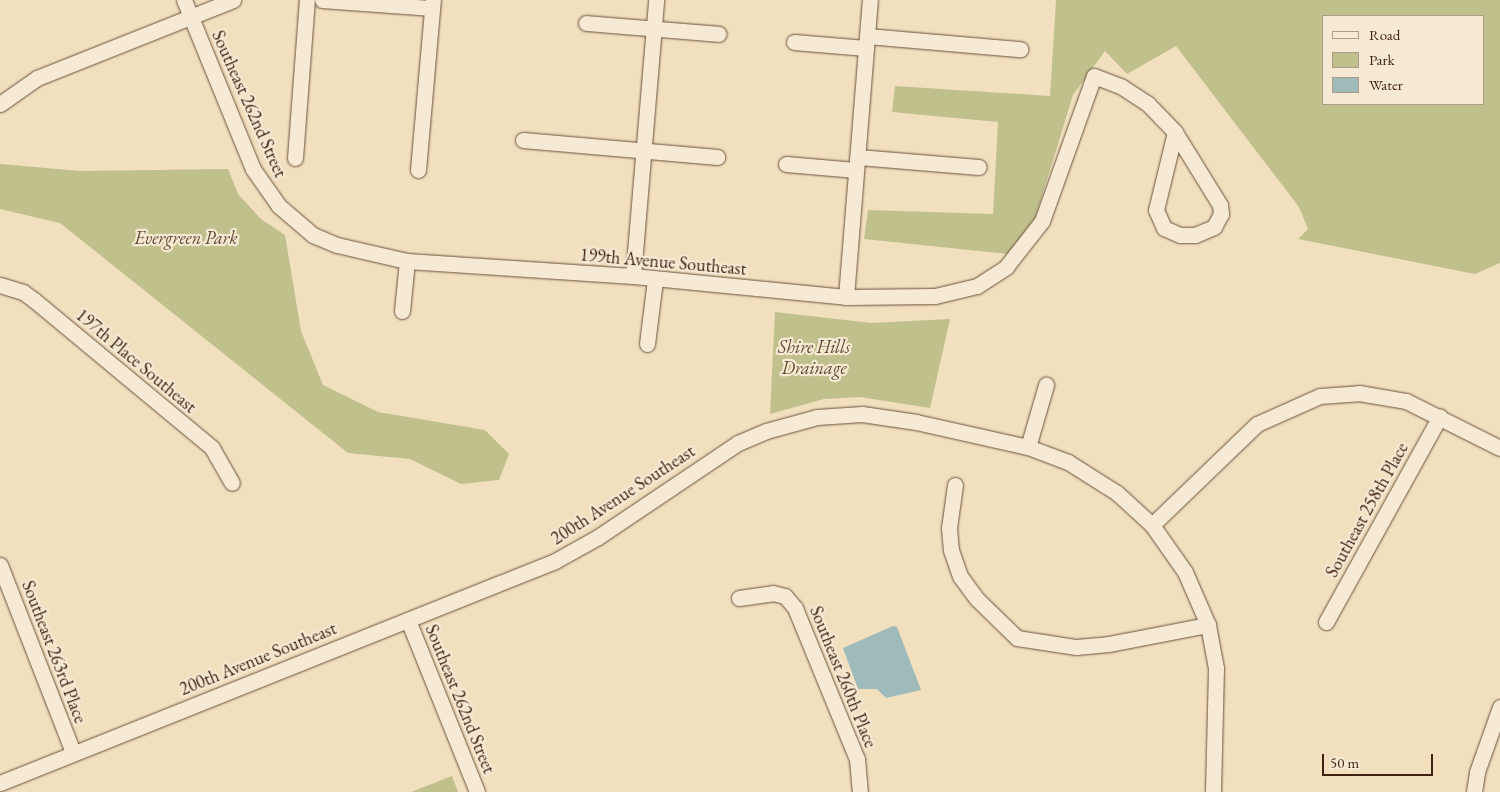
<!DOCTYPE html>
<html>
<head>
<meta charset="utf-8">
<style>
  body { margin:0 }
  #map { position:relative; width:1500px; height:792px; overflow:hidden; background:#f1dfbe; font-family:"EB Garamond",serif }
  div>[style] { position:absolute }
  .green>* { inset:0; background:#c0c08d }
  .water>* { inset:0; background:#9ebabb }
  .roads { filter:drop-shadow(0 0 1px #6d503c) drop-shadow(0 0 1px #6d503c) }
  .minor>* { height:15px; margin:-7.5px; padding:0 7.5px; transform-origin:7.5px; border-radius:7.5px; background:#f6ead5 }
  span { translate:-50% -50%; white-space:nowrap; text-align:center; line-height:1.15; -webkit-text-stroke:4.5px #f6ead5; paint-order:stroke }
  .street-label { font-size:18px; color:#412111 }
  .park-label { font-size:18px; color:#614930; font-style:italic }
  .legend { position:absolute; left:1322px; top:15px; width:162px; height:90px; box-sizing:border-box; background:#f6ead5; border:1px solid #ae9a87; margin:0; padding:6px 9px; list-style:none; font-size:15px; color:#412111 }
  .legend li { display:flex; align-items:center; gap:10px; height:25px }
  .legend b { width:25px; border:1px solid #ae9a87 }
  .scale { position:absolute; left:1322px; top:754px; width:111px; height:22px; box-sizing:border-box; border:2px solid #412111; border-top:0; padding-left:6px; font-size:15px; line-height:18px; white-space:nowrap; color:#412111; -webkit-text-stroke:4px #f6ead5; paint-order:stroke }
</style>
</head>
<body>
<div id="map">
  <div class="green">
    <i style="clip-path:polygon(evenodd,1056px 0,1500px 0,1500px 263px,1475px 274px,1298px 239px,1308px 229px,1299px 207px,1176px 46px,1127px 74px,1105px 51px,1073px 95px,1035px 219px,1008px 254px,864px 239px,868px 210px,993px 214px,998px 122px,892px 112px,895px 86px,1050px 96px,1056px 0,1324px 16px,1484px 16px,1484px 104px,1324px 104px,1324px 16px)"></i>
    <i style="clip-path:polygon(0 164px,80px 171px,228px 169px,238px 194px,261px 219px,285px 235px,301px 331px,323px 385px,378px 412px,485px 430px,509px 454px,499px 480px,461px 484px,410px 459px,348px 453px,60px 223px,0 209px)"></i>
    <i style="clip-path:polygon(775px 312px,871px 323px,950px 319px,930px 408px,860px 397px,824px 399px,770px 414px)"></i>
    <i style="clip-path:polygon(452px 776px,458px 792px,411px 792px)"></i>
  </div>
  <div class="water">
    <i style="clip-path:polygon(893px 626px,897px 627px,921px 690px,886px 698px,877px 689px,858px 689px,843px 648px)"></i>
  </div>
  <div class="roads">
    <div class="minor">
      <i style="left:184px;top:0;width:183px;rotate:67.8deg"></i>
      <i style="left:253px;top:169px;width:45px;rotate:54.9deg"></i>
      <i style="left:279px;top:206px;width:45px;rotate:40.5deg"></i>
      <i style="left:313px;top:235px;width:26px;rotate:23deg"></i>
      <i style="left:337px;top:245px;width:72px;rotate:12.9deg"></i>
      <i style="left:407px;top:261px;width:226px;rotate:3.8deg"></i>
      <i style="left:633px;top:276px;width:214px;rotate:5.6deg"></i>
      <i style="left:846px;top:297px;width:89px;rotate:-0.6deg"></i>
      <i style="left:935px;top:296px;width:43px;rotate:-13.4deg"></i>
      <i style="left:977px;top:286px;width:35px;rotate:-33deg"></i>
      <i style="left:1006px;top:267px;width:58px;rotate:-52deg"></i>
      <i style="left:1042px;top:221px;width:154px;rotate:-70.3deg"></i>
      <i style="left:1094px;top:76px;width:30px;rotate:21deg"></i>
      <i style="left:1122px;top:87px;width:31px;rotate:33deg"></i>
      <i style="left:1148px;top:104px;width:39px;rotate:46deg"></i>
      <i style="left:1175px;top:132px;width:80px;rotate:103.7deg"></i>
      <i style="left:1156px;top:210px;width:20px;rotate:66deg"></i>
      <i style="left:1164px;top:228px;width:17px;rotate:24deg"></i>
      <i style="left:1180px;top:235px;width:15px"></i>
      <i style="left:1195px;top:235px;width:21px;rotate:-23deg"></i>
      <i style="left:1214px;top:227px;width:15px;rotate:-62deg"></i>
      <i style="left:1221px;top:214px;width:9px;rotate:-96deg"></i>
      <i style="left:1220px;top:205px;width:86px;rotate:-121.7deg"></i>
      <i style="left:322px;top:0;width:110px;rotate:4.2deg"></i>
      <i style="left:586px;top:23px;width:133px;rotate:4.7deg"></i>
      <i style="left:867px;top:36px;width:154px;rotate:4.9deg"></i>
      <i style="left:794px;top:42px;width:72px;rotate:4.8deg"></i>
      <i style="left:0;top:104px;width:45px;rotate:-35.1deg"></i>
      <i style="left:37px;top:78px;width:211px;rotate:-21.7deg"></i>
      <i style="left:523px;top:140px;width:195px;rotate:5deg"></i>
      <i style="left:858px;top:157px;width:121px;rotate:4.7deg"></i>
      <i style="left:295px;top:158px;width:158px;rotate:-85.7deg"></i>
      <i style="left:786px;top:164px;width:70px;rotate:4.9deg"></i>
      <i style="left:418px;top:170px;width:171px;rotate:-85deg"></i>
      <i style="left:633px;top:276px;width:277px;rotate:-85.2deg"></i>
      <i style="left:0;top:285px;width:24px;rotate:17deg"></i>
      <i style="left:23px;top:292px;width:14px;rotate:36deg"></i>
      <i style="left:34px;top:300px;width:231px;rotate:39.7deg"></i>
      <i style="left:212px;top:448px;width:40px;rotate:60.3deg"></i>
      <i style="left:846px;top:297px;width:298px;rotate:-85.4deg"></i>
      <i style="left:402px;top:311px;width:50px;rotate:-84.3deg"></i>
      <i style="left:647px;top:344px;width:64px;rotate:-82.9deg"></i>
      <i style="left:1028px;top:447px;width:65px;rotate:-73.8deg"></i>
      <i style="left:955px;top:485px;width:43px;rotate:97.9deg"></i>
      <i style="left:949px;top:528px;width:22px;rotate:85deg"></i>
      <i style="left:951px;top:550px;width:28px;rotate:71deg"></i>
      <i style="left:960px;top:576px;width:29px;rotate:54deg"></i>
      <i style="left:977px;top:599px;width:56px;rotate:44.3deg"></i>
      <i style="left:1017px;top:638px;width:60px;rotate:8.7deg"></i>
      <i style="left:1076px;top:647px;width:33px;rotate:-5deg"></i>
      <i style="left:1109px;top:644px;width:101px;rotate:-10.9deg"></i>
      <i style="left:1152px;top:525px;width:146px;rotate:-43.9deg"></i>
      <i style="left:1257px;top:424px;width:69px;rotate:-24deg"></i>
      <i style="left:1320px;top:396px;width:39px;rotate:-4deg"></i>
      <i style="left:1359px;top:393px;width:48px;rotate:9.7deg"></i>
      <i style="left:1406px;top:401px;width:105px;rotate:26.6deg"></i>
      <i style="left:0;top:565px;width:201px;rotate:68.7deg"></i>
      <i style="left:739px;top:598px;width:34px;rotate:-8deg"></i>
      <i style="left:773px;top:593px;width:12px;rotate:14deg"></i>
      <i style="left:785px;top:596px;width:16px;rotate:50deg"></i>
      <i style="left:795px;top:608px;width:163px;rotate:67.7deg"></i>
      <i style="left:857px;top:759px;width:33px;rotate:85deg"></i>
      <i style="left:408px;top:620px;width:185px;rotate:68.1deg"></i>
      <i style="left:1326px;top:622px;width:235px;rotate:-61deg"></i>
      <i style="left:0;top:783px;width:598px;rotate:-21.8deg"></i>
      <i style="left:555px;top:561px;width:49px;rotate:-29.2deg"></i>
      <i style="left:598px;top:537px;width:169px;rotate:-33.9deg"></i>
      <i style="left:738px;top:443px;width:30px;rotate:-23deg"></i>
      <i style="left:766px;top:431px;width:53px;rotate:-15.4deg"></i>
      <i style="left:817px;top:417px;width:45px;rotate:-3.8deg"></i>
      <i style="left:862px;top:414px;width:55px;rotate:8.4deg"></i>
      <i style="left:916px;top:422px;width:115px;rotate:12.6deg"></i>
      <i style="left:1028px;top:447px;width:43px;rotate:20.6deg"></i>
      <i style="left:1068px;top:462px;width:58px;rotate:32.3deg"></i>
      <i style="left:1117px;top:493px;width:47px;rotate:42.4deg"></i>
      <i style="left:1152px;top:525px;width:57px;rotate:54.9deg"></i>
      <i style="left:1185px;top:572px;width:58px;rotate:66.5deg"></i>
      <i style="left:1208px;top:625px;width:44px;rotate:79.5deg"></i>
      <i style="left:1216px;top:668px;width:124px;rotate:91.4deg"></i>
      <i style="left:1474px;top:792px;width:20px;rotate:-81deg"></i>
      <i style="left:1477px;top:772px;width:69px;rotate:-70.5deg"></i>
    </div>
  </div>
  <div class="street-label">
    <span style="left:249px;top:104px;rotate:66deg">Southeast 262nd Street</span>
    <span style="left:663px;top:262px;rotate:5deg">199th Avenue Southeast</span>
    <span style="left:136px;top:361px;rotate:40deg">197th Place Southeast</span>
    <span style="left:623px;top:495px;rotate:-33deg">200th Avenue Southeast</span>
    <span style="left:1367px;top:510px;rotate:-61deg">Southeast 258th Place</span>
    <span style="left:54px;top:652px;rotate:69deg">Southeast 263rd Place</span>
    <span style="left:258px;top:659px;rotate:-22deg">200th Avenue Southeast</span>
    <span style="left:843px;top:677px;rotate:68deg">Southeast 260th Place</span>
    <span style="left:460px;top:699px;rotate:68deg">Southeast 262nd Street</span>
  </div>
  <div class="park-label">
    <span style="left:186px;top:238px">Evergreen Park</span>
    <span style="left:814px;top:358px">Shire Hills<br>Drainage</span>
  </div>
  <ul class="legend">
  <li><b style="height:6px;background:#f6ead5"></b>Road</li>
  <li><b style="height:14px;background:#c0c08d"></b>Park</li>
  <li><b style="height:14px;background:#9ebabb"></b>Water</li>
  </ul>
  <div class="scale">50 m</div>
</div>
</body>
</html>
